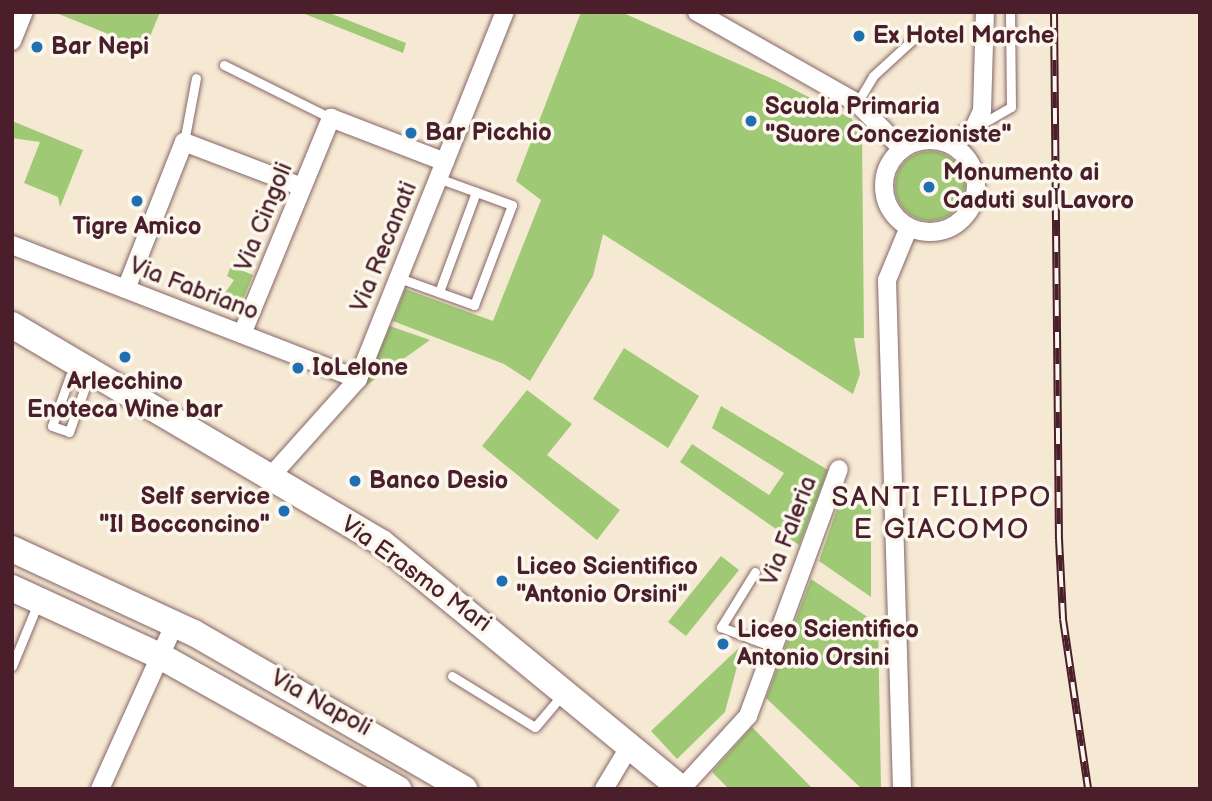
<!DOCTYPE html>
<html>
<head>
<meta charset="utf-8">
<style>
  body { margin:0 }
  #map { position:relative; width:1212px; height:801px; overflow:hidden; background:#f6e9d4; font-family:"Balsamiq Sans",sans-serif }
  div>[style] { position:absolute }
  .green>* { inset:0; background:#9fc975 }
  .round { border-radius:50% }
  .roads { filter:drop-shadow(0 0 2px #866666) drop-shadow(0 0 2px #866666) }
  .lane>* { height:9px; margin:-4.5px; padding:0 4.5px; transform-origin:4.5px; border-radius:4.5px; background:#fff }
  .street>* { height:18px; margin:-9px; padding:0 9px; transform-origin:9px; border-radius:9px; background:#fff }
  .street>.ring { margin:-9px; padding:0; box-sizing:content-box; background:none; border:18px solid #fff; border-radius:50% }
  .secondary>* { height:26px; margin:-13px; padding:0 13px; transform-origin:13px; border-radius:13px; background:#fff }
  .rail>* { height:8px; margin-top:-4px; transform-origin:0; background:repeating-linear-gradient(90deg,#fbf7ec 0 16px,#4a1f2b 0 32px); box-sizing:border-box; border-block:2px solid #4a1f2b }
  .dots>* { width:19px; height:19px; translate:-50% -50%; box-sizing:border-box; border:4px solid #fbf7ec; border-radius:50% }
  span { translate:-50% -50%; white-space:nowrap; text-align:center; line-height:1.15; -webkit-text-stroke:7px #fbf7ec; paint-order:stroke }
  .poi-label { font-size:24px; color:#4a1f2b; font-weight:700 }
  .left { translate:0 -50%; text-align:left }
  .right { translate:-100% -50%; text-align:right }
  .street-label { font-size:24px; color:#4a1f2b }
  .quarter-label { font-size:28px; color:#4a1f2b; letter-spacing:2px }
  .frame { position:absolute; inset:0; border:14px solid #4a1f2b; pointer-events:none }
</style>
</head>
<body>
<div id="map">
  <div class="green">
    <i style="clip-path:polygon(54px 12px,160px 12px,145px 49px)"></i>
    <i style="clip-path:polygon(300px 12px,327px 12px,406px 43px,403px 53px)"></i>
    <i style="clip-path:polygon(581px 12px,621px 12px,777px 81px,852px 119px,862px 134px,864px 338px,854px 338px,860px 374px,853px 394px,603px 234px,593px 276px,530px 381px,504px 364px,393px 321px,405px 289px,493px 321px,541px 200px,516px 181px)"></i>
    <i style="clip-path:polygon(12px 121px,83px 150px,60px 207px,58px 197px,24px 183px,40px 142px,12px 138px)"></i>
    <i class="round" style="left:895px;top:151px;width:70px;height:70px"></i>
    <i style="clip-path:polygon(231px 266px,253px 275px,237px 314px,217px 305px,234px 280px,227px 276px)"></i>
    <i style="clip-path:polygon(390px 326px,430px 340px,364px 387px)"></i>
    <i style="clip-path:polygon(624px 348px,699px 396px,668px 448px,593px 399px)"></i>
    <i style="clip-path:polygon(527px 390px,572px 424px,547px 455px,620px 510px,597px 540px,482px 446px)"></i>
    <i style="clip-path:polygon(721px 406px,828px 470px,799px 545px,680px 462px,692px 444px,769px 495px,784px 473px,712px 428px)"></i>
    <i style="clip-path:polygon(871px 495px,871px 597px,819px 561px,840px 500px,861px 505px)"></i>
    <i style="clip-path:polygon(721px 556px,739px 570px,686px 636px,668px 622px)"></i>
    <i style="clip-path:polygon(811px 579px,878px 624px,881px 789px,862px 789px,766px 698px)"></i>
    <i style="clip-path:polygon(743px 644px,725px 712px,677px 759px,651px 731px)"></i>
    <i style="clip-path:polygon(752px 727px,813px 789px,729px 789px,712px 772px)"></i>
  </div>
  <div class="roads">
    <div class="lane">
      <i style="left:224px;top:65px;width:119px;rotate:26.4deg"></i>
      <i style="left:857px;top:103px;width:31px;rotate:-59deg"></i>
      <i style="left:873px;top:76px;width:64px;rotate:-42.5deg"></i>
      <i style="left:976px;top:127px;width:40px;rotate:-29.7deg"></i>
      <i style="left:1011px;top:107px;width:95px;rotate:-90.6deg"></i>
      <i style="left:184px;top:142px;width:65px;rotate:-79.4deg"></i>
      <i style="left:399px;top:278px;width:80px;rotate:19.8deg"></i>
      <i style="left:474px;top:305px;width:107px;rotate:-69.2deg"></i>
      <i style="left:512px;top:205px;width:79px;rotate:-160deg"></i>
      <i style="left:439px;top:292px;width:107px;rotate:-69.7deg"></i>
      <i style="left:70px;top:376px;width:53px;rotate:109.8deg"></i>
      <i style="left:52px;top:426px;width:18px;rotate:19deg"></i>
      <i style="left:69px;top:432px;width:63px;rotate:-70.4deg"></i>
      <i style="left:755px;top:572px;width:65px;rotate:121.7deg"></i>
      <i style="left:721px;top:627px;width:56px;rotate:21deg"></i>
      <i style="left:12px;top:666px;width:68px;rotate:-67.6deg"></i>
      <i style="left:452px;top:676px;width:97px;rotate:31.6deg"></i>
      <i style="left:535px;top:727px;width:43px;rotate:-49.7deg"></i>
    </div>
    <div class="street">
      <i style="left:697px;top:12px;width:184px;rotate:29.6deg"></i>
      <i style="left:857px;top:103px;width:64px;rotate:45.6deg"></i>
      <i style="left:12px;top:41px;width:31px;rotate:-68deg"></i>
      <i class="ring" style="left:884px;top:140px;width:74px;height:74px"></i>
      <i style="left:949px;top:144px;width:28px;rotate:-30deg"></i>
      <i style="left:973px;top:130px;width:21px;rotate:-65deg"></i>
      <i style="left:982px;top:111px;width:99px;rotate:-88.3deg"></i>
      <i style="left:12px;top:245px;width:371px;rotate:21.2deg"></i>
      <i style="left:126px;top:289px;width:158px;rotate:-68.5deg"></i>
      <i style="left:184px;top:142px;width:126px;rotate:20.9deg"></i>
      <i style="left:242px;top:334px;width:234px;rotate:-67.6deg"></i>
      <i style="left:331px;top:118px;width:122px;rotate:21.1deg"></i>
      <i style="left:271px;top:476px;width:130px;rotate:-48.1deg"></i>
      <i style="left:358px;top:379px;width:395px;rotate:-68.2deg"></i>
      <i style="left:682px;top:788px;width:98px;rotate:-47.5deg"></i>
      <i style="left:748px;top:716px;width:263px;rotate:-69.8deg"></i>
      <i style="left:100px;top:789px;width:182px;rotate:-65.7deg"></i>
      <i style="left:604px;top:789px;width:52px;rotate:-59deg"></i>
      <i style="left:902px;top:789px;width:509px;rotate:-91.69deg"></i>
      <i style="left:887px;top:280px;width:57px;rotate:-67.5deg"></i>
    </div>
    <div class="secondary">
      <i style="left:12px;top:325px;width:429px;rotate:30.5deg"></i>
      <i style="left:382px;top:543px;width:388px;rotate:39.4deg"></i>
      <i style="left:12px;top:549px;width:200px;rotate:24.8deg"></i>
      <i style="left:194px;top:633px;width:312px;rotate:30deg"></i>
      <i style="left:12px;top:588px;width:163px;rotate:24.7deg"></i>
      <i style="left:160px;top:656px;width:273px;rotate:29.2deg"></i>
    </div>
  </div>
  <div class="rail">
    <i style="left:1054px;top:12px;width:527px;rotate:89.46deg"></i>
    <i style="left:1059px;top:539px;width:80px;rotate:87.1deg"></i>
    <i style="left:1063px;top:619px;width:172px;rotate:81.6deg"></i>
  </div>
  <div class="dots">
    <i style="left:859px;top:36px;background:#1f6fb2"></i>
    <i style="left:37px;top:47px;background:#1f6fb2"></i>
    <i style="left:751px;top:121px;background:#1f6fb2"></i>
    <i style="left:411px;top:133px;background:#1f6fb2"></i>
    <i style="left:929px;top:187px;background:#1f6fb2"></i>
    <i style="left:137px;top:201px;background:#1f6fb2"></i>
    <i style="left:125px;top:357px;background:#1f6fb2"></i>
    <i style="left:298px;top:368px;background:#1f6fb2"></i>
    <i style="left:355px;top:481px;background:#1f6fb2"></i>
    <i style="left:284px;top:511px;background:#1f6fb2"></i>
    <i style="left:502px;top:581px;background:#1f6fb2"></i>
    <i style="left:723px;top:644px;background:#1f6fb2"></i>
  </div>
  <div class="poi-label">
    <span class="left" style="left:873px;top:36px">Ex Hotel Marche</span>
    <span class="left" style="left:51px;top:47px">Bar Nepi</span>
    <span class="left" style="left:765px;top:121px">Scuola Primaria<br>"Suore Concezioniste"</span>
    <span class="left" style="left:425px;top:133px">Bar Picchio</span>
    <span class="left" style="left:943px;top:187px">Monumento ai<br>Caduti sul Lavoro</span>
    <span style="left:137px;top:227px">Tigre Amico</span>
    <span class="left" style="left:312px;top:368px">IoLelone</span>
    <span style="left:125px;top:396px">Arlecchino<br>Enoteca Wine bar</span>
    <span class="left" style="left:369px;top:481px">Banco Desio</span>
    <span class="right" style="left:270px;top:511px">Self service<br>"Il Bocconcino"</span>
    <span class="left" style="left:516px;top:581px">Liceo Scientifico<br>"Antonio Orsini"</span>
    <span class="left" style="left:737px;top:644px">Liceo Scientifico<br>Antonio Orsini</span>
  </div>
  <div class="street-label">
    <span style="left:264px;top:217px;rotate:-68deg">Via Cingoli</span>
    <span style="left:384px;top:247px;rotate:-68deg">Via Recanati</span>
    <span style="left:194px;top:289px;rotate:21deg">Via Fabriano</span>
    <span style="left:789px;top:531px;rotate:-69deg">Via Faleria</span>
    <span style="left:416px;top:574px;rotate:36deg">Via Erasmo Mari</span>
    <span style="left:321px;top:703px;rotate:29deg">Via Napoli</span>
  </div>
  <div class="quarter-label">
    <span style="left:942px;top:514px">SANTI FILIPPO<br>E GIACOMO</span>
  </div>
  <div class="frame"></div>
</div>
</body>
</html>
